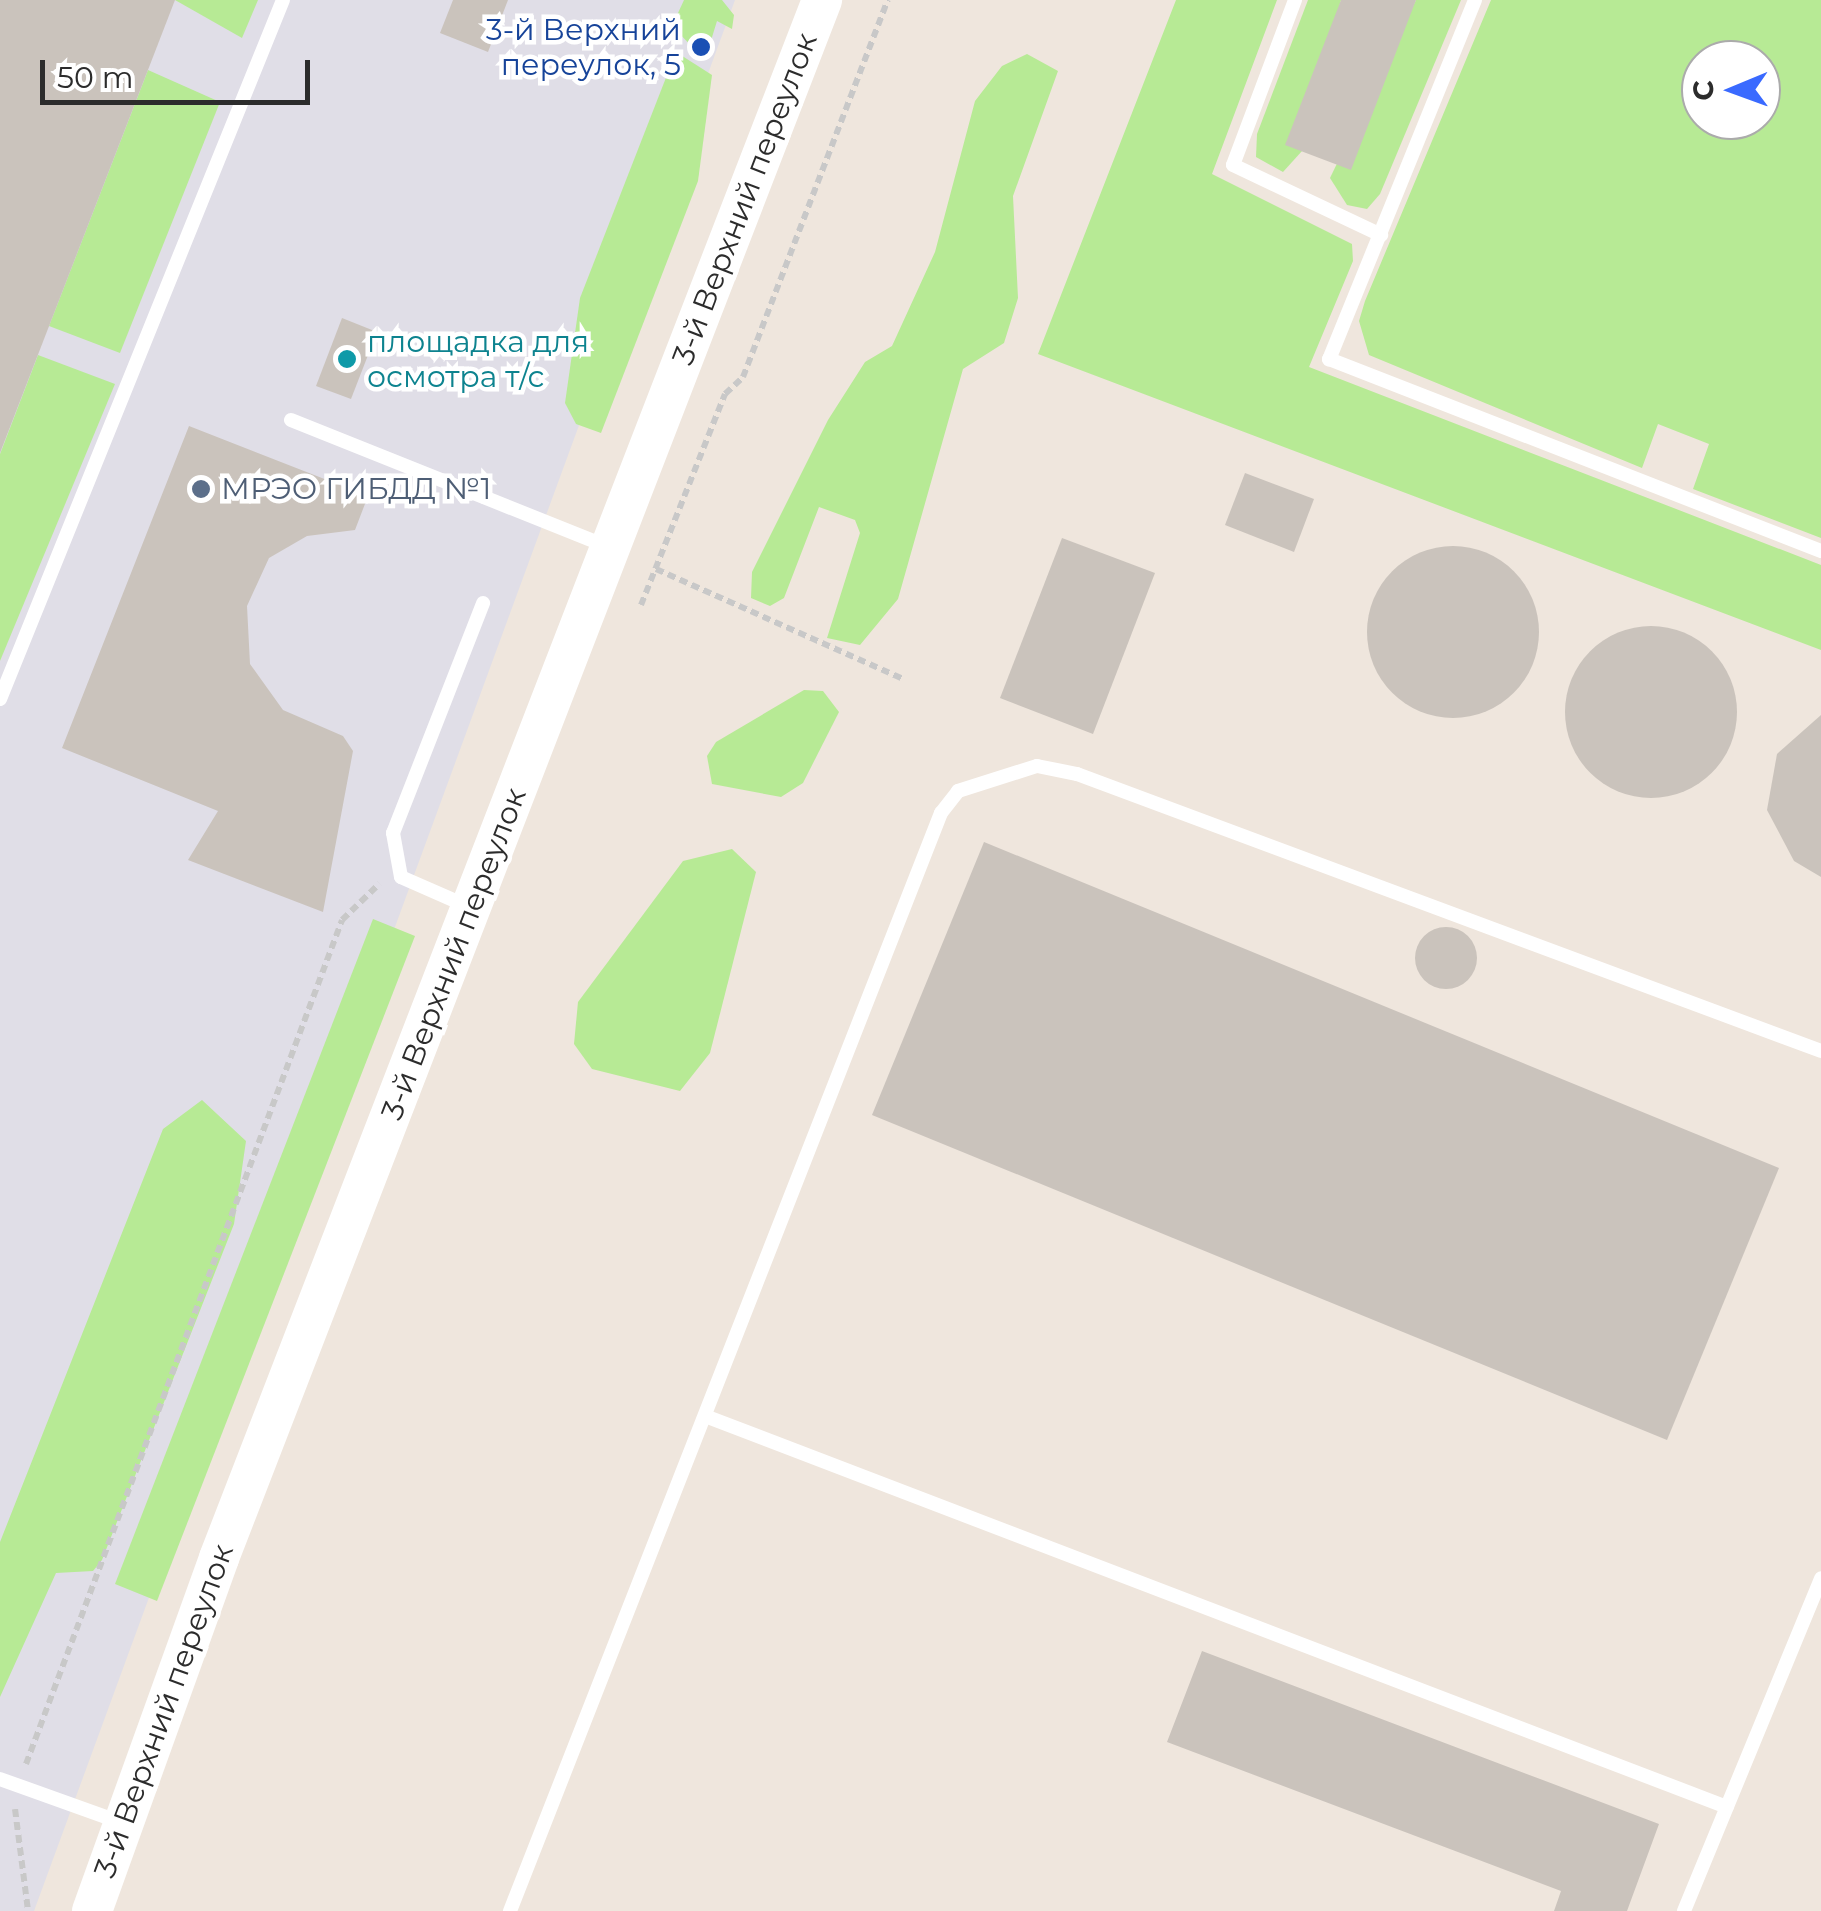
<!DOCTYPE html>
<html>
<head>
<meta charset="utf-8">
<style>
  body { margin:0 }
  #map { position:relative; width:1821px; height:1911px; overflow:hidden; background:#efe6dd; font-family:Montserrat,sans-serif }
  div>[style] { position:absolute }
  .industrial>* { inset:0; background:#e0dee7 }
  .green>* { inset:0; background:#b7ea95 }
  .building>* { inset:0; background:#cac3bc }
  .round { border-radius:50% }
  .path>* { height:6px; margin-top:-3px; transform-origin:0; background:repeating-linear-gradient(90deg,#c8c8c8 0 8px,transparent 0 13px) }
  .lane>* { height:14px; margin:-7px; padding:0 7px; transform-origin:7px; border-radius:7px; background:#fff }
  .secondary>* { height:40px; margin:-20px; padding:0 20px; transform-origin:20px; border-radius:20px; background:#fff }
  .dots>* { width:28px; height:28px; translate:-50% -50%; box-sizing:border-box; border:5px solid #fff; border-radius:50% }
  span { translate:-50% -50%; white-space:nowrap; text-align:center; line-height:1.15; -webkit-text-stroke:9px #fff; paint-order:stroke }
  .transit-label { font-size:30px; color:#164399 }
  .right { translate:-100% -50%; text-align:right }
  .street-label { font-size:30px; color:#2c2c2c }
  .culture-label { font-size:30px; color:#0d838f }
  .left { translate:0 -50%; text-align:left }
  .service-label { font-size:30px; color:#4e5e75 }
  .north { position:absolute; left:1681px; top:40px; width:100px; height:100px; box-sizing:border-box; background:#fff; border:2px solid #ababab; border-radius:50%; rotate:269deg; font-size:28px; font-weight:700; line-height:40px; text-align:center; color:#2c2c2c }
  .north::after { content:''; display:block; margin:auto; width:35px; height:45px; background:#3a6aff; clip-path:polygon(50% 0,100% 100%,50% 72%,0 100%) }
  .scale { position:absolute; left:40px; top:60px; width:270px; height:45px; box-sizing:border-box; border:5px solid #2c2c2c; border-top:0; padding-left:12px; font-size:30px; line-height:35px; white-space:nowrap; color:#2c2c2c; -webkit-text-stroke:8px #fff; paint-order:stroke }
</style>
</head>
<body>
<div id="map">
  <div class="industrial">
    <i style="clip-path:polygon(0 0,735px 0,34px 1911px,0 1911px)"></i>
  </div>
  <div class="green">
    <i style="clip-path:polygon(175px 0,258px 0,242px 38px)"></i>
    <i style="clip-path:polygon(684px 0,722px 0,734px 15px,732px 29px,717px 21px,705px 60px,672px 26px)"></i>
    <i style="clip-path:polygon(1176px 0,1277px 0,1212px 174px,1352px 244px,1353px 261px,1309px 367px,1821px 565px,1821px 650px,1038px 354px)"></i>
    <i style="clip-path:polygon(1308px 0,1341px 0,1302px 151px,1283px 172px,1256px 157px,1257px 134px)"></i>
    <i style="clip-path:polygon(1416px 0,1461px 0,1380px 194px,1367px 209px,1347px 205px,1330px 178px)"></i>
    <i style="clip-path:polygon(evenodd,1491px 0,1821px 0,1821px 538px,1693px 489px,1709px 444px,1658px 424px,1642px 468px,1369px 355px,1359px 321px,1365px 301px,1491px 0,1701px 60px,1761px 60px,1761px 120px,1701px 120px,1701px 60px)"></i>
    <i style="clip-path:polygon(676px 52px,712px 75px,698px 181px,601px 433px,576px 424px,565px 403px,580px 298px)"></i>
    <i style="clip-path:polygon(1027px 54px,1058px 71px,1013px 196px,1018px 298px,1004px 343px,963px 369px,898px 599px,860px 645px,827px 638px,860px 533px,855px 520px,819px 507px,784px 598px,770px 606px,751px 598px,752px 572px,828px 420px,865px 362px,892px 346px,935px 252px,975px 101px,1002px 66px)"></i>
    <i style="clip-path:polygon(148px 70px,220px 102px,120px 353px,49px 326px)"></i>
    <i style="clip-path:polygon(38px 355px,115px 384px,0 661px,0 454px)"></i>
    <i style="clip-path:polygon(804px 690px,823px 691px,839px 712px,803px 783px,781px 797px,712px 784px,707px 756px,716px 742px)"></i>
    <i style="clip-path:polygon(732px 849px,756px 872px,710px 1053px,680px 1091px,592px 1069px,574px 1044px,578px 1002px,683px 861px)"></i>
    <i style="clip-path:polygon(373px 919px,415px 936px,157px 1601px,115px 1584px)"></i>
    <i style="clip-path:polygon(202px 1100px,246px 1141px,234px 1224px,102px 1560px,93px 1571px,56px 1573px,0 1697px,0 1542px,163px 1129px)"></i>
  </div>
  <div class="building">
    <i style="clip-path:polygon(0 0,175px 0,0 453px)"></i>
    <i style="clip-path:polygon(453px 0,508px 0,488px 52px,440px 33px)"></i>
    <i style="clip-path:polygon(1341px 0,1416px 0,1351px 170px,1285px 145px)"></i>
    <i style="clip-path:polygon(342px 318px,377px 332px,351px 399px,316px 386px)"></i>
    <i style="clip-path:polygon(189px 426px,368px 496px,355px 530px,307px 536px,269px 558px,247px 606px,250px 664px,283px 710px,343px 736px,353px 751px,323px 912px,188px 860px,218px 811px,62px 748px)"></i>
    <i style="clip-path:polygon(1245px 473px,1314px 499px,1294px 552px,1225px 525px)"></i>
    <i style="clip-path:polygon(1062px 538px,1155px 573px,1093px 734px,1000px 698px)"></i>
    <i class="round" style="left:1367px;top:546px;width:172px;height:172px"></i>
    <i class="round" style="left:1565px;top:626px;width:172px;height:172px"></i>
    <i style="clip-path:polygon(1821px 715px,1821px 877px,1794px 861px,1767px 810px,1777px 754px)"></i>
    <i style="clip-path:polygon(984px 842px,1779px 1168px,1667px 1440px,872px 1115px)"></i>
    <i class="round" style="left:1415px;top:927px;width:62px;height:62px"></i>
    <i style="clip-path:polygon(1202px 1651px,1659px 1824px,1627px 1911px,1554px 1911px,1561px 1891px,1167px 1742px)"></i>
  </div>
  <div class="path">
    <i style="left:656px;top:569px;width:270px;rotate:24deg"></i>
    <i style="left:641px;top:605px;width:227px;rotate:-68.3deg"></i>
    <i style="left:725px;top:394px;width:25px;rotate:-43deg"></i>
    <i style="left:743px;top:377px;width:404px;rotate:-69deg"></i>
    <i style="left:26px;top:1764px;width:901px;rotate:-69.47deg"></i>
    <i style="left:342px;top:920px;width:52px;rotate:-44.2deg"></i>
    <i style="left:15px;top:1809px;width:103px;rotate:82.7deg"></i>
  </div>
  <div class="lane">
    <i style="left:1295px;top:0;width:176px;rotate:110.6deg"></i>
    <i style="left:1233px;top:165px;width:164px;rotate:25.3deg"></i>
    <i style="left:1475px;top:0;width:388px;rotate:112.1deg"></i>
    <i style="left:1329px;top:359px;width:528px;rotate:21.32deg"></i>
    <i style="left:291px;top:420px;width:342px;rotate:21.8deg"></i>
    <i style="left:0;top:699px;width:754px;rotate:-67.96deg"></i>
    <i style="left:467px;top:906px;width:72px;rotate:-156.3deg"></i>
    <i style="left:401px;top:877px;width:45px;rotate:-100.3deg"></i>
    <i style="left:393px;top:833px;width:247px;rotate:-68.6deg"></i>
    <i style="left:705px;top:1416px;width:1094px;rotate:20.94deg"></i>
    <i style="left:0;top:1779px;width:127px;rotate:19.7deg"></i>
    <i style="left:510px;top:1911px;width:1180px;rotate:-68.57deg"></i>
    <i style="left:941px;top:813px;width:28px;rotate:-52deg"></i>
    <i style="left:958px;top:791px;width:83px;rotate:-17.6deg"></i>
    <i style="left:1037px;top:766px;width:41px;rotate:11.3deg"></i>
    <i style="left:1077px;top:774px;width:794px;rotate:20.42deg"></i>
    <i style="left:1684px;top:1911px;width:360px;rotate:-67.6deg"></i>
  </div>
  <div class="secondary">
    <i style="left:92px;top:1911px;width:375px;rotate:-70.2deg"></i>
    <i style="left:219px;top:1558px;width:1671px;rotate:-68.84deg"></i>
  </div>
  <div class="dots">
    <i style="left:701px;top:47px;background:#1a4fb4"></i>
    <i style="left:347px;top:359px;background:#0f9aa8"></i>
    <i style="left:201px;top:489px;background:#5c6f8a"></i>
  </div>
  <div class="transit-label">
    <span class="right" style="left:681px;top:47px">3-й Верхний<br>переулок, 5</span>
  </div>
  <div class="street-label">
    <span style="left:745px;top:199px;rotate:-69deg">3-й Верхний переулок</span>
    <span style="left:454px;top:954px;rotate:-69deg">3-й Верхний переулок</span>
    <span style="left:164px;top:1711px;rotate:-70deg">3-й Верхний переулок</span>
  </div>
  <div class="culture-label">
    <span class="left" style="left:367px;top:359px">площадка для<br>осмотра т/с</span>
  </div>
  <div class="service-label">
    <span class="left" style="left:221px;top:489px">МРЭО ГИБДД №1</span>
  </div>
  <div class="north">С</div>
  <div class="scale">50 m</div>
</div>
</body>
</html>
